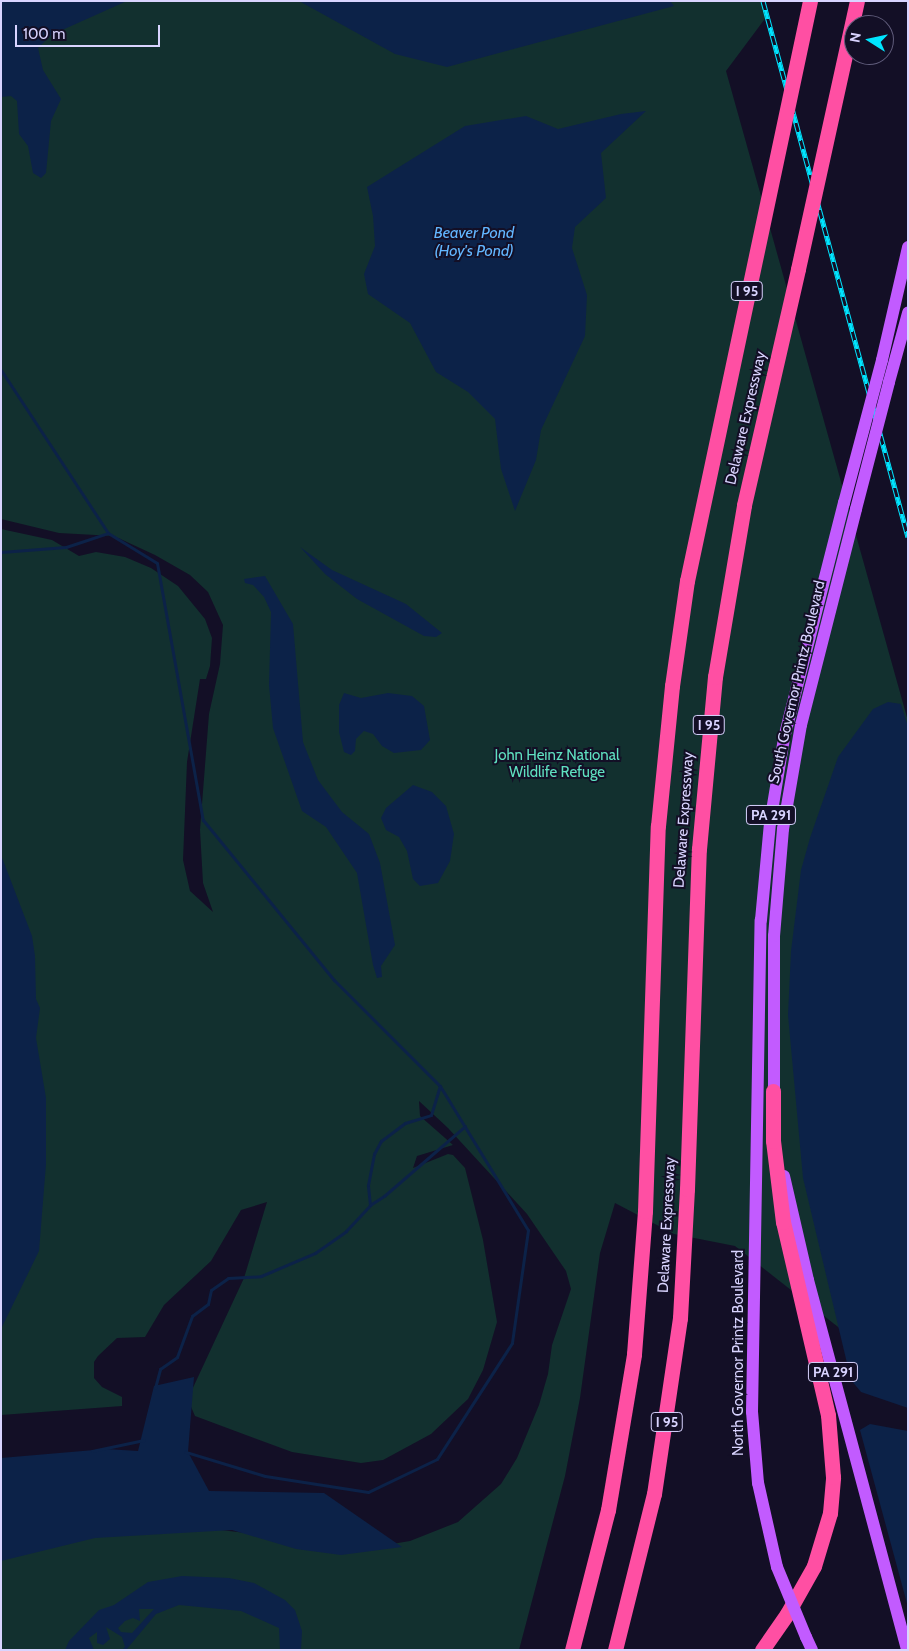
<!DOCTYPE html>
<html>
<head>
<meta charset="utf-8">
<style>
  body { margin:0 }
  #map { position:relative; width:909px; height:1651px; overflow:hidden; background:#130f26; font-family:Cabin,sans-serif }
  div>[style] { position:absolute }
  .green>* { inset:0; background:#12302f }
  .water>* { inset:0; background:#0c2248 }
  .stream>* { height:3px; margin:-1.5px; padding:0 1.5px; transform-origin:1.5px; border-radius:1.5px; background:#0c2248 }
  .major>* { height:12px; margin:-6px; padding:0 6px; transform-origin:6px; border-radius:6px; background:#c25bff }
  .highway>* { height:15px; margin:-7.5px; padding:0 7.5px; transform-origin:7.5px; border-radius:7.5px; background:#ff4fa3 }
  .rail>* { height:5px; margin-top:-2.5px; transform-origin:0; background:repeating-linear-gradient(90deg,#130f26 0 9px,#00e5ff 0 18px); box-sizing:border-box; border-block:1px solid #00e5ff }
  .major-bridge>* { height:12px; margin:-6px; padding:0 6px; transform-origin:6px; border-radius:6px; background:#c25bff }
  .highway-bridge>* { height:15px; margin:-7.5px; padding:0 7.5px; transform-origin:7.5px; border-radius:7.5px; background:#ff4fa3 }
  span { translate:-50% -50%; white-space:nowrap; text-align:center; line-height:1.15; -webkit-text-stroke:4px #130f26; paint-order:stroke }
  .shield-label span { padding:1px 4px; background:#130f26; border:1px solid; border-radius:4px; -webkit-text-stroke-width:0 }
  .shield-label { font-size:14px; color:#d9d4ff; font-weight:700 }
  .street-label { font-size:15px; color:#d9d4ff }
  .park-label { font-size:15px; color:#5fe0c0 }
  .water-label { font-size:16px; color:#62b6ff; font-style:italic }
  .frame { position:absolute; inset:0; border:2px solid #d9d4ff; pointer-events:none }
  .north { position:absolute; left:844px; top:15px; width:50px; height:50px; box-sizing:border-box; background:#130f26; border:1px solid #625e7d; border-radius:50%; rotate:280deg; font-size:14px; font-weight:700; line-height:20px; text-align:center; color:#d9d4ff }
  .north::after { content:''; display:block; margin:auto; width:18px; height:22px; background:#00e5ff; clip-path:polygon(50% 0,100% 100%,50% 72%,0 100%) }
  .scale { position:absolute; left:15px; top:25px; width:145px; height:22px; box-sizing:border-box; border:2px solid #d9d4ff; border-top:0; padding-left:6px; font-size:15px; line-height:18px; white-space:nowrap; color:#d9d4ff; -webkit-text-stroke:4px #130f26; paint-order:stroke }
</style>
</head>
<body>
<div id="map">
  <div class="green">
    <i style="clip-path:polygon(1px 1px,764px 1px,767px 16px,726px 71px,908px 721px,908px 1372px,847px 1334px,735px 1246px,674px 1234px,615px 1203px,600px 1253px,580px 1398px,565px 1476px,519px 1650px,1px 1650px,1px 1519px,221px 1530px,368px 1548px,410px 1541px,458px 1522px,501px 1484px,517px 1458px,539px 1405px,548px 1374px,552px 1345px,571px 1289px,566px 1271px,527px 1214px,448px 1128px,419px 1101px,420px 1116px,453px 1145px,417px 1156px,413px 1168px,448px 1154px,453px 1155px,465px 1168px,483px 1240px,497px 1322px,483px 1370px,468px 1399px,431px 1434px,383px 1460px,361px 1463px,292px 1452px,195px 1416px,189px 1402px,191px 1392px,244px 1278px,267px 1202px,241px 1210px,211px 1261px,164px 1305px,145px 1337px,117px 1338px,98px 1356px,94px 1362px,94px 1378px,102px 1387px,122px 1397px,122px 1406px,1px 1415px,1px 529px,52px 540px,79px 556px,96px 552px,125px 557px,151px 568px,178px 586px,205px 619px,212px 638px,210px 666px,206px 679px,200px 679px,187px 762px,183px 860px,190px 891px,213px 912px,203px 883px,200px 830px,209px 714px,220px 664px,223px 625px,208px 592px,190px 575px,155px 555px,114px 536px,59px 533px,1px 519px)"></i>
  </div>
  <div class="water">
    <i style="clip-path:polygon(1px 1px,127px 1px,51px 35px,38px 48px,43px 70px,61px 99px,51px 121px,46px 173px,41px 178px,33px 173px,28px 146px,19px 134px,17px 101px,11px 96px,1px 97px)"></i>
    <i style="clip-path:polygon(299px 1px,670px 1px,674px 6px,447px 67px,395px 54px)"></i>
    <i style="clip-path:polygon(646px 111px,601px 153px,606px 198px,575px 227px,572px 248px,587px 295px,585px 336px,541px 430px,536px 460px,515px 511px,501px 469px,495px 419px,468px 392px,436px 372px,410px 323px,368px 294px,364px 274px,375px 246px,373px 216px,367px 187px,465px 126px,526px 116px,558px 129px,621px 114px)"></i>
    <i style="clip-path:polygon(300px 547px,332px 570px,406px 604px,442px 633px,436px 637px,424px 636px,357px 599px,325px 574px)"></i>
    <i style="clip-path:polygon(265px 576px,293px 624px,303px 742px,318px 780px,342px 812px,369px 834px,380px 863px,395px 945px,381px 966px,382px 977px,377px 978px,373px 965px,357px 873px,326px 827px,302px 811px,273px 728px,269px 685px,271px 612px,264px 597px,253px 585px,245px 583px,244px 579px)"></i>
    <i style="clip-path:polygon(344px 693px,361px 698px,388px 693px,412px 696px,424px 706px,430px 740px,421px 750px,394px 753px,382px 746px,373px 734px,364px 731px,356px 739px,355px 751px,351px 755px,344px 752px,339px 732px,339px 705px)"></i>
    <i style="clip-path:polygon(888px 702px,901px 704px,908px 727px,908px 1408px,861px 1392px,851px 1380px,803px 1178px,788px 1015px,791px 951px,801px 870px,810px 838px,838px 757px,873px 709px)"></i>
    <i style="clip-path:polygon(413px 785px,432px 792px,446px 806px,454px 834px,450px 861px,438px 883px,420px 886px,413px 879px,407px 851px,399px 837px,386px 830px,381px 818px,386px 808px)"></i>
    <i style="clip-path:polygon(1px 855px,32px 936px,35px 956px,36px 999px,40px 1008px,36px 1038px,46px 1098px,46px 1164px,39px 1251px,1px 1329px)"></i>
    <i style="clip-path:polygon(194px 1377px,188px 1452px,209px 1491px,324px 1493px,402px 1547px,341px 1555px,296px 1549px,232px 1530px,95px 1538px,1px 1561px,1px 1458px,106px 1449px,138px 1451px,154px 1386px)"></i>
    <i style="clip-path:polygon(870px 1424px,908px 1431px,908px 1607px,860px 1430px)"></i>
    <i style="clip-path:polygon(evenodd,182px 1576px,229px 1578px,254px 1583px,285px 1600px,295px 1610px,302px 1631px,301px 1650px,280px 1650px,279px 1628px,241px 1611px,179px 1605px,156px 1614px,126px 1650px,122px 1650px,125px 1647px,122px 1637px,106px 1627px,110px 1639px,103px 1645px,97px 1643px,97px 1632px,89px 1638px,94px 1650px,65px 1650px,69px 1641px,99px 1610px,114px 1605px,148px 1582px,182px 1576px,139px 1609px,154px 1609px,132px 1633px,121px 1632px,118px 1628px,125px 1621px,133px 1618px,140px 1621px,139px 1609px)"></i>
  </div>
  <div class="stream">
    <i style="left:1px;top:370px;width:195px;rotate:56.7deg"></i>
    <i style="left:108px;top:533px;width:57px;rotate:31.5deg"></i>
    <i style="left:157px;top:563px;width:261px;rotate:79.9deg"></i>
    <i style="left:203px;top:820px;width:207px;rotate:50.7deg"></i>
    <i style="left:334px;top:980px;width:150px;rotate:45deg"></i>
    <i style="left:440px;top:1086px;width:169px;rotate:58.6deg"></i>
    <i style="left:528px;top:1230px;width:114px;rotate:98.1deg"></i>
    <i style="left:512px;top:1343px;width:138px;rotate:122.9deg"></i>
    <i style="left:437px;top:1459px;width:76px;rotate:154.4deg"></i>
    <i style="left:368px;top:1492px;width:104px;rotate:-171.2deg"></i>
    <i style="left:265px;top:1476px;width:83px;rotate:-163.1deg"></i>
    <i style="left:1px;top:552px;width:65px;rotate:-4.4deg"></i>
    <i style="left:66px;top:547px;width:44px;rotate:-18.4deg"></i>
    <i style="left:370px;top:1205px;width:20px;rotate:-96deg"></i>
    <i style="left:368px;top:1185px;width:32px;rotate:-79deg"></i>
    <i style="left:374px;top:1154px;width:15px;rotate:-62deg"></i>
    <i style="left:381px;top:1141px;width:30px;rotate:-37deg"></i>
    <i style="left:405px;top:1123px;width:27px;rotate:-17deg"></i>
    <i style="left:431px;top:1115px;width:30px;rotate:-73deg"></i>
    <i style="left:155px;top:1388px;width:20px;rotate:-75deg"></i>
    <i style="left:160px;top:1369px;width:21px;rotate:-35deg"></i>
    <i style="left:177px;top:1357px;width:44px;rotate:-69.9deg"></i>
    <i style="left:192px;top:1316px;width:20px;rotate:-37deg"></i>
    <i style="left:208px;top:1304px;width:14px;rotate:-78deg"></i>
    <i style="left:211px;top:1290px;width:21px;rotate:-35deg"></i>
    <i style="left:228px;top:1278px;width:33px;rotate:-3deg"></i>
    <i style="left:261px;top:1276px;width:59px;rotate:-23.1deg"></i>
    <i style="left:315px;top:1253px;width:38px;rotate:-35deg"></i>
    <i style="left:346px;top:1231px;width:35px;rotate:-47deg"></i>
    <i style="left:370px;top:1205px;width:17px;rotate:-33deg"></i>
    <i style="left:384px;top:1196px;width:107px;rotate:-40.8deg"></i>
    <i style="left:92px;top:1451px;width:53px;rotate:-11.9deg"></i>
  </div>
  <div class="major">
    <i style="left:882px;top:360px;width:116px;rotate:-77deg"></i>
    <i style="left:889px;top:382px;width:72px;rotate:-74.6deg"></i>
    <i style="left:774px;top:1099px;width:163px;rotate:-90deg"></i>
    <i style="left:774px;top:936px;width:107px;rotate:-85.2deg"></i>
    <i style="left:783px;top:829px;width:106px;rotate:-80.2deg"></i>
    <i style="left:801px;top:725px;width:223px;rotate:-75.7deg"></i>
    <i style="left:784px;top:1176px;width:107px;rotate:77deg"></i>
    <i style="left:808px;top:1280px;width:383px;rotate:75deg"></i>
    <i style="left:777px;top:1567px;width:86px;rotate:-102.7deg"></i>
    <i style="left:758px;top:1483px;width:71px;rotate:-94.8deg"></i>
    <i style="left:752px;top:1412px;width:492px;rotate:-89deg"></i>
    <i style="left:761px;top:920px;width:97px;rotate:-84.7deg"></i>
    <i style="left:770px;top:823px;width:86px;rotate:-80.6deg"></i>
    <i style="left:784px;top:738px;width:243px;rotate:-75.7deg"></i>
    <i style="left:806px;top:1637px;width:14px;rotate:65deg"></i>
  </div>
  <div class="highway">
    <i style="left:572px;top:1650px;width:145px;rotate:-75.6deg"></i>
    <i style="left:608px;top:1510px;width:158px;rotate:-80.5deg"></i>
    <i style="left:634px;top:1354px;width:143px;rotate:-85.6deg"></i>
    <i style="left:645px;top:1211px;width:385px;rotate:-88.1deg"></i>
    <i style="left:658px;top:826px;width:141px;rotate:-84.3deg"></i>
    <i style="left:672px;top:686px;width:106px;rotate:-81.9deg"></i>
    <i style="left:615px;top:1650px;width:161px;rotate:-76deg"></i>
    <i style="left:654px;top:1494px;width:178px;rotate:-81.6deg"></i>
    <i style="left:680px;top:1318px;width:129px;rotate:-86.9deg"></i>
    <i style="left:687px;top:1189px;width:340px;rotate:-88deg"></i>
    <i style="left:699px;top:849px;width:173px;rotate:-84.7deg"></i>
    <i style="left:715px;top:677px;width:174px;rotate:-80.4deg"></i>
    <i style="left:744px;top:505px;width:242px;rotate:-77.1deg"></i>
    <i style="left:762px;top:1650px;width:44px;rotate:-55.2deg"></i>
    <i style="left:787px;top:1614px;width:55px;rotate:-60.6deg"></i>
    <i style="left:814px;top:1566px;width:55px;rotate:-73.2deg"></i>
    <i style="left:830px;top:1513px;width:36px;rotate:-85deg"></i>
    <i style="left:833px;top:1477px;width:62px;rotate:-94.6deg"></i>
    <i style="left:828px;top:1415px;width:198px;rotate:-103.1deg"></i>
    <i style="left:783px;top:1222px;width:82px;rotate:-97deg"></i>
    <i style="left:773px;top:1141px;width:50px;rotate:-90deg"></i>
  </div>
  <div class="rail">
    <i style="left:763px;top:1px;width:555px;rotate:74.86deg"></i>
  </div>
  <div class="major-bridge">
    <i style="left:844px;top:503px;width:148px;rotate:-75.1deg"></i>
    <i style="left:856px;top:509px;width:131px;rotate:-75.4deg"></i>
    <i style="left:777px;top:1567px;width:76px;rotate:67.5deg"></i>
  </div>
  <div class="highway-bridge">
    <i style="left:798px;top:269px;width:274px;rotate:-77.6deg"></i>
    <i style="left:687px;top:581px;width:593px;rotate:-78.03deg"></i>
  </div>
  <div class="shield-label">
    <span style="left:747px;top:291px">I 95</span>
    <span style="left:709px;top:725px">I 95</span>
    <span style="left:771px;top:815px">PA 291</span>
    <span style="left:833px;top:1372px">PA 291</span>
    <span style="left:667px;top:1422px">I 95</span>
  </div>
  <div class="street-label">
    <span style="left:746px;top:418px;rotate:-77deg">Delaware Expressway</span>
    <span style="left:797px;top:682px;rotate:-77deg">South Governor Printz Boulevard</span>
    <span style="left:684px;top:820px;rotate:-86deg">Delaware Expressway</span>
    <span style="left:667px;top:1225px;rotate:-87deg">Delaware Expressway</span>
    <span style="left:739px;top:1353px;rotate:-90deg">North Governor Printz Boulevard</span>
  </div>
  <div class="park-label">
    <span style="left:557px;top:764px">John Heinz National<br>Wildlife Refuge</span>
  </div>
  <div class="water-label">
    <span style="left:474px;top:242px">Beaver Pond<br>(Hoy's Pond)</span>
  </div>
  <div class="frame"></div>
  <div class="north">N</div>
  <div class="scale">100 m</div>
</div>
</body>
</html>
